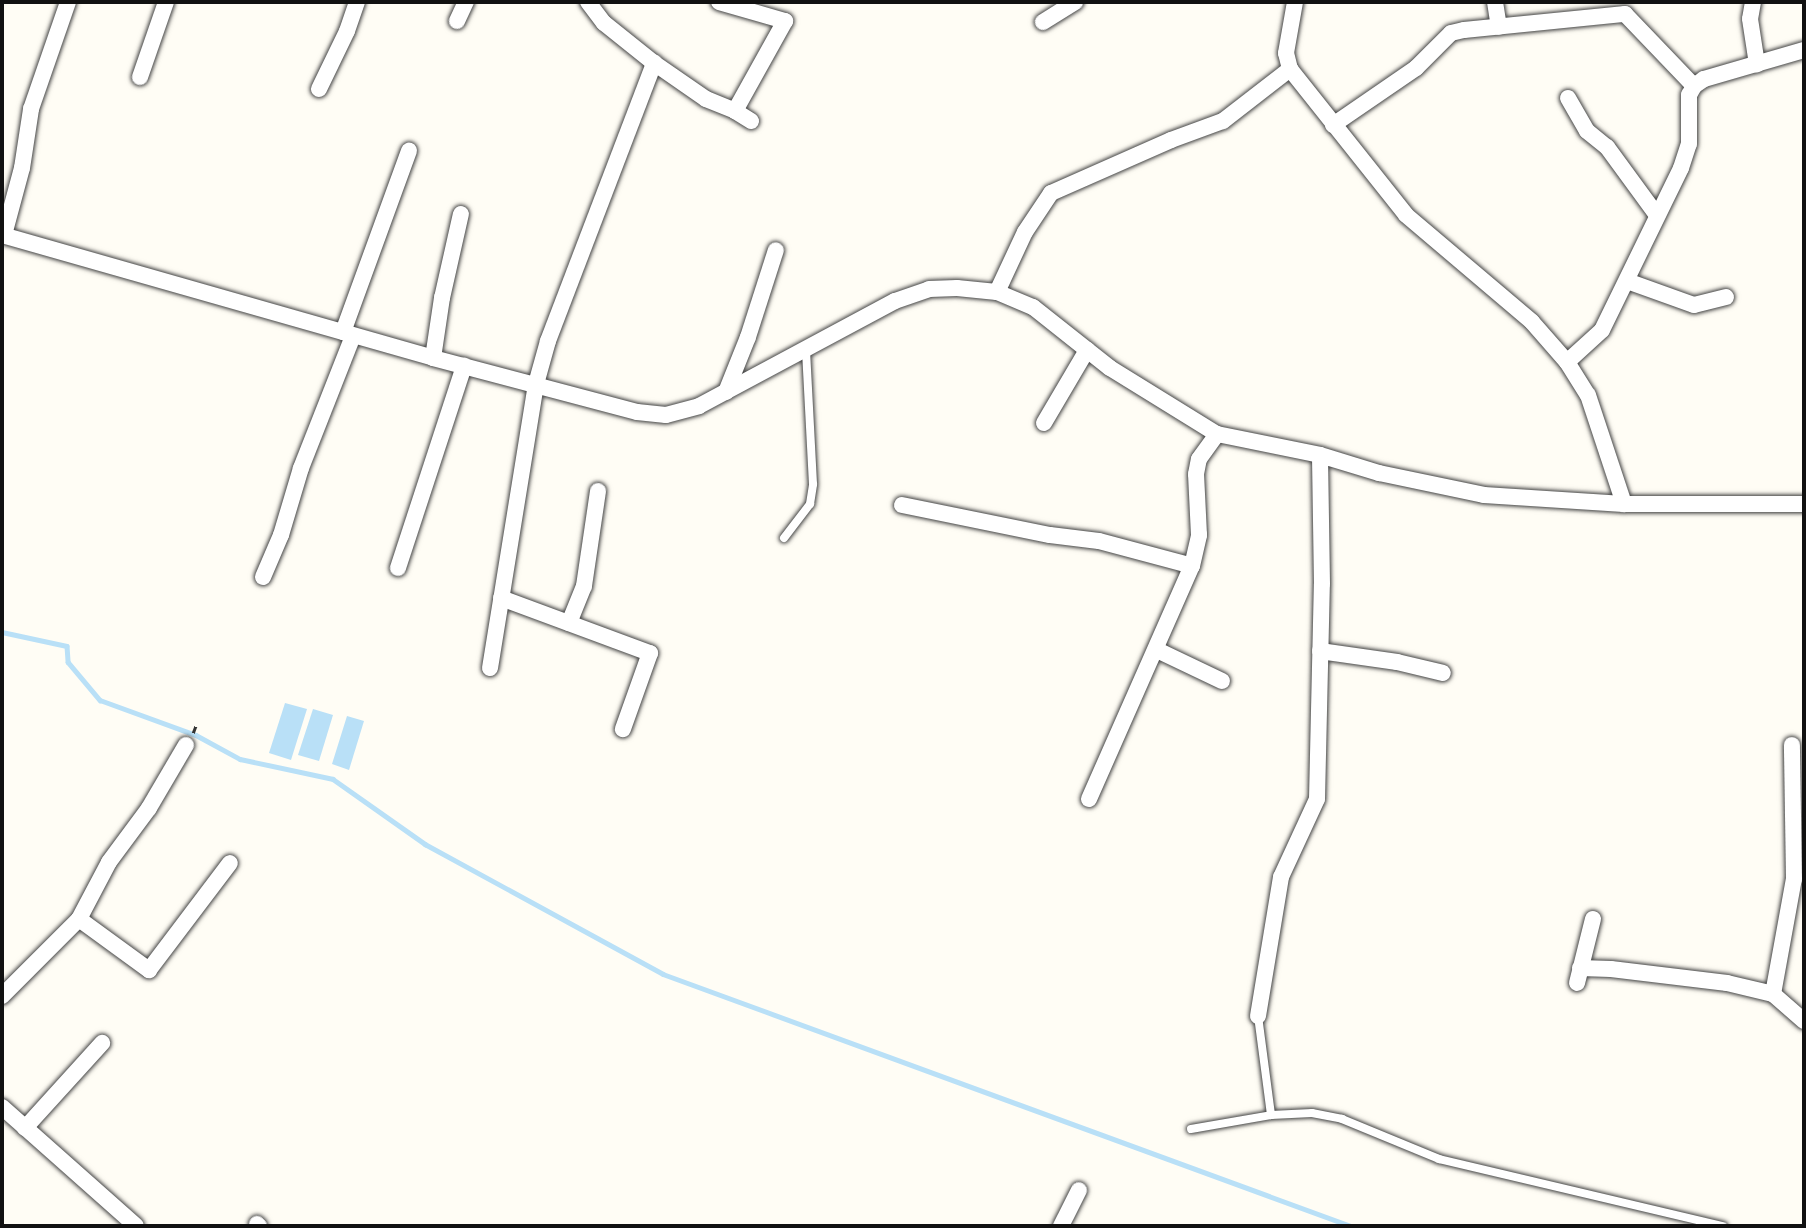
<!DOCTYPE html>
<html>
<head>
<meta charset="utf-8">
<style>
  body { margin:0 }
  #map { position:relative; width:1806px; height:1228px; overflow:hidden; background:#fffdf5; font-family:"Crimson Pro",serif }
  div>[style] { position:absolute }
  .water>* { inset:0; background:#b9e0f7 }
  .stream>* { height:4.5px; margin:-2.25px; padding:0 2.25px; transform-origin:2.25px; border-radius:2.25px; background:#b9e0f7 }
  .path>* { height:2.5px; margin-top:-1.25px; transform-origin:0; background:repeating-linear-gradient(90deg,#333 0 7px,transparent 0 10.5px) }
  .roads { filter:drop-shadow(0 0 2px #444) drop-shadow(0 0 2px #444) }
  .lane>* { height:8px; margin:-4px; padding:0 4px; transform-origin:4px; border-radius:4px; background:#fff }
  .street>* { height:16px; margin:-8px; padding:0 8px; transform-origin:8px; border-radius:8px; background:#fff }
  span { translate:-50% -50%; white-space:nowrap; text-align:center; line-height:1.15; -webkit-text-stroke:7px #fff; paint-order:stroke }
  .frame { position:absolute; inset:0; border:4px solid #111; pointer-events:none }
</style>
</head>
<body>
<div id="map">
  <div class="water">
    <i style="clip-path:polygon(285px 703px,307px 709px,291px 760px,269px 753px)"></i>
    <i style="clip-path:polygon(313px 709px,333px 715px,319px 761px,298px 755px)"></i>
    <i style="clip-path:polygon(347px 716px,364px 721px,349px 770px,332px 764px)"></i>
  </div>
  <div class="stream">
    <i style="left:2px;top:632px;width:66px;rotate:12.2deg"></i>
    <i style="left:67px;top:646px;width:16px;rotate:86deg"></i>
    <i style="left:68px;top:662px;width:50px;rotate:49.9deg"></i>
    <i style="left:100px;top:700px;width:102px;rotate:20deg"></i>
    <i style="left:196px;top:735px;width:50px;rotate:28.6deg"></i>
    <i style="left:240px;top:759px;width:95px;rotate:12.1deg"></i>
    <i style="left:333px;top:779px;width:113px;rotate:35.2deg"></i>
    <i style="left:425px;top:844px;width:271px;rotate:28.6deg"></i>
    <i style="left:663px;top:974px;width:733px;rotate:20.12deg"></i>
  </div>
  <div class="path">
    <i style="left:193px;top:733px;width:9px;rotate:-69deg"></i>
  </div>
  <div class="roads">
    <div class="lane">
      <i style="left:784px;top:538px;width:43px;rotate:-52.6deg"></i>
      <i style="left:810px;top:504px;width:20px;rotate:-81deg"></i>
      <i style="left:813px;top:484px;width:134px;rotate:-93deg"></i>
      <i style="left:1258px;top:1016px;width:100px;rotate:82.5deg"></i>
      <i style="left:1191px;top:1129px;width:81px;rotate:-9.9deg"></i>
      <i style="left:1271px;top:1115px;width:41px;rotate:-2.8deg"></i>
      <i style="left:1312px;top:1113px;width:31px;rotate:11deg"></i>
      <i style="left:1342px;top:1119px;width:105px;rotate:22.4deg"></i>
      <i style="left:1439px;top:1159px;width:292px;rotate:13.3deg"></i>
    </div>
    <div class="street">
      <i style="left:588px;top:2px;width:26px;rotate:53deg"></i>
      <i style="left:604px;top:23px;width:64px;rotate:38.7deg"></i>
      <i style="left:654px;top:63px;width:63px;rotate:34.7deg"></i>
      <i style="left:706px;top:99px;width:31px;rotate:22deg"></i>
      <i style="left:735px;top:111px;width:19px;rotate:32deg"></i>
      <i style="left:719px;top:2px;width:69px;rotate:16.1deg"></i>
      <i style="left:785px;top:21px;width:103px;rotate:119.1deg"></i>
      <i style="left:1295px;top:2px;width:52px;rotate:100deg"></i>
      <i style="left:1286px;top:53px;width:16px;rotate:76deg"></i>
      <i style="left:1290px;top:69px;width:186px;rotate:51.5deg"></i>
      <i style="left:1406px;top:215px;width:165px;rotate:40.3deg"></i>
      <i style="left:1532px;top:322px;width:53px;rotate:48.8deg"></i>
      <i style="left:1567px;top:362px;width:39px;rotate:58deg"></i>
      <i style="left:1588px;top:395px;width:115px;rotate:71.7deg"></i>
      <i style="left:1495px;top:2px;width:25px;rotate:81deg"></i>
      <i style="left:1753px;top:2px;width:17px;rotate:100deg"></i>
      <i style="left:1750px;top:19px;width:46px;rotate:81.2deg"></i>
      <i style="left:457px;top:21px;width:21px;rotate:-65deg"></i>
      <i style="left:1043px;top:22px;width:38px;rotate:-32deg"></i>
      <i style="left:140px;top:77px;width:79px;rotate:-70.9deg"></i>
      <i style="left:319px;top:89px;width:64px;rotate:-64.2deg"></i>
      <i style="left:347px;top:31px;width:31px;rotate:-71deg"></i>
      <i style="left:1568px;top:98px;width:38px;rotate:60deg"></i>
      <i style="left:1587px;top:131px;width:26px;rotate:39deg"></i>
      <i style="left:1607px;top:147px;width:83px;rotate:53.8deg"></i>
      <i style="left:1333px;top:125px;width:101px;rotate:-34.5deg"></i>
      <i style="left:1416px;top:68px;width:49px;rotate:-45deg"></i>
      <i style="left:1451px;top:33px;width:13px;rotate:-13deg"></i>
      <i style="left:1464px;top:30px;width:162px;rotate:-5.7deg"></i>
      <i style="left:1625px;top:14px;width:100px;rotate:46.2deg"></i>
      <i style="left:2px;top:235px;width:448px;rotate:15.9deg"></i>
      <i style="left:433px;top:358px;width:211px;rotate:14.8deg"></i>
      <i style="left:637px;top:412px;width:29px;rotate:6deg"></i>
      <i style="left:666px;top:415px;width:34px;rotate:-15deg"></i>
      <i style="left:699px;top:406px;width:222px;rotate:-28.2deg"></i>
      <i style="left:895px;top:301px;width:36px;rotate:-19deg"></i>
      <i style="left:929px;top:289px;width:28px;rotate:-2deg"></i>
      <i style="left:957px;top:288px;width:40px;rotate:5.7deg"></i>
      <i style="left:997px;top:292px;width:39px;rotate:23deg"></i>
      <i style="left:1033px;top:307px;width:98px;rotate:38.4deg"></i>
      <i style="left:1110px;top:368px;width:126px;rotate:31.7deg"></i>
      <i style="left:1217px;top:434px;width:105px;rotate:11.5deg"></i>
      <i style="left:1320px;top:455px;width:62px;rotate:17deg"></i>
      <i style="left:1379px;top:473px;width:107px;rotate:11.8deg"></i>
      <i style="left:1484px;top:495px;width:140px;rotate:3.7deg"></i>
      <i style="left:1624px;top:504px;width:180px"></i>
      <i style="left:4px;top:235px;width:69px;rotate:-75deg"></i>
      <i style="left:22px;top:168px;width:60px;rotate:-81.3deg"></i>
      <i style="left:31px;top:109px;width:113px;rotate:-70.9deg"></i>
      <i style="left:1627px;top:281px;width:71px;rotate:19.7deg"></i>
      <i style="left:1694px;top:305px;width:33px;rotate:-14deg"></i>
      <i style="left:997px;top:292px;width:66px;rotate:-65deg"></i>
      <i style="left:1025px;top:232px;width:47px;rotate:-56.3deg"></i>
      <i style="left:1051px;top:193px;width:131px;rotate:-23.8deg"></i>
      <i style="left:1171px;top:140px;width:55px;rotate:-20.1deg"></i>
      <i style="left:1223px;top:121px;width:85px;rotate:-37.8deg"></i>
      <i style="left:343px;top:332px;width:193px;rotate:-70deg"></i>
      <i style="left:433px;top:358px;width:61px;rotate:-81.5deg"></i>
      <i style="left:442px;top:298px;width:86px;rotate:-77.3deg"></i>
      <i style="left:1567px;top:362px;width:47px;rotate:-42.4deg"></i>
      <i style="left:1602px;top:330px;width:180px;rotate:-64deg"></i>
      <i style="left:1681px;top:168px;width:25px;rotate:-72deg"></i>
      <i style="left:1689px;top:144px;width:49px;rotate:-90deg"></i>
      <i style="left:1689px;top:95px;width:10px;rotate:-61deg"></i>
      <i style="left:1694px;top:86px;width:12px;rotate:-35deg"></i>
      <i style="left:1704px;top:79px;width:104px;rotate:-16.2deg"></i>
      <i style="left:726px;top:392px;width:59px;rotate:-68.2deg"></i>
      <i style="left:748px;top:337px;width:91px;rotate:-72.2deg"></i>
      <i style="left:1044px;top:423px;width:85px;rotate:-59.5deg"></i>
      <i style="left:902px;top:505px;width:151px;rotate:11.5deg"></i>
      <i style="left:1050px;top:535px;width:49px;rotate:7deg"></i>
      <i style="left:1099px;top:541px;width:96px;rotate:15deg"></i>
      <i style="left:398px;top:568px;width:213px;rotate:-71.9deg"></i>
      <i style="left:263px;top:577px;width:46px;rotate:-66.8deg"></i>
      <i style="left:281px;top:535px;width:70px;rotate:-73.4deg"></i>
      <i style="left:301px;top:468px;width:142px;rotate:-68.5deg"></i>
      <i style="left:501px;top:598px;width:159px;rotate:20.3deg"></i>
      <i style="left:650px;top:653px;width:81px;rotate:109.6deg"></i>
      <i style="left:569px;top:623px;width:40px;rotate:-68deg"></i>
      <i style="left:584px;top:586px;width:96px;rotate:-81.6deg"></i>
      <i style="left:1157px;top:650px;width:72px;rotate:25.5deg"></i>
      <i style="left:1320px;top:651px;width:78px;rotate:8.1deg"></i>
      <i style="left:1397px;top:662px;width:47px;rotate:13.4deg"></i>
      <i style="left:490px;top:668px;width:288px;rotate:-80.8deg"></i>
      <i style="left:536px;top:384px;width:45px;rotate:-74.4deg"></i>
      <i style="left:548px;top:341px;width:298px;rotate:-69.1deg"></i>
      <i style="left:1089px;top:799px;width:255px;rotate:-66.2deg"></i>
      <i style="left:1192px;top:566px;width:32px;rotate:-77deg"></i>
      <i style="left:1199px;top:535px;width:61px;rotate:-92.8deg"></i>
      <i style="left:1196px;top:474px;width:15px;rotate:-79deg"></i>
      <i style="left:1199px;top:459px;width:31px;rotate:-54deg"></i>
      <i style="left:79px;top:919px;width:87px;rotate:36.1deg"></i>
      <i style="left:149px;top:970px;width:134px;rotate:-52.9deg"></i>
      <i style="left:1580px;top:968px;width:31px;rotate:2deg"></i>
      <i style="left:1611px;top:969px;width:117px;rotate:6.9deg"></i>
      <i style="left:1727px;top:983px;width:47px;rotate:13.4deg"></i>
      <i style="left:1773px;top:994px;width:41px;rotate:41.1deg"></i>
      <i style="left:1577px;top:983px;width:66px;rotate:-76deg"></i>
      <i style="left:1773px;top:994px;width:117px;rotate:-79.7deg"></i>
      <i style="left:1794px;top:879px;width:134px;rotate:-90.9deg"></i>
      <i style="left:2px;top:996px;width:109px;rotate:-45deg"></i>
      <i style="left:79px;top:919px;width:64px;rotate:-62.2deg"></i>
      <i style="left:109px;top:862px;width:67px;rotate:-53.5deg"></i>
      <i style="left:149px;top:808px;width:73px;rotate:-59.6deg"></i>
      <i style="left:1258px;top:1016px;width:141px;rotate:-80.6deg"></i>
      <i style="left:1281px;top:877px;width:86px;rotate:-65.2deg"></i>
      <i style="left:1317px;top:799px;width:215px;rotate:-88.7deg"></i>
      <i style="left:1322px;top:584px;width:129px;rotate:-90.9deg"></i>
      <i style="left:2px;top:1107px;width:179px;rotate:41.6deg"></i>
      <i style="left:25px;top:1128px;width:115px;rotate:-47.8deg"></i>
      <i style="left:257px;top:1224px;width:3px;rotate:45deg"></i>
      <i style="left:1061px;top:1226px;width:40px;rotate:-63.4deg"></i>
    </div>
  </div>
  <div class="frame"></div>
</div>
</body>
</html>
